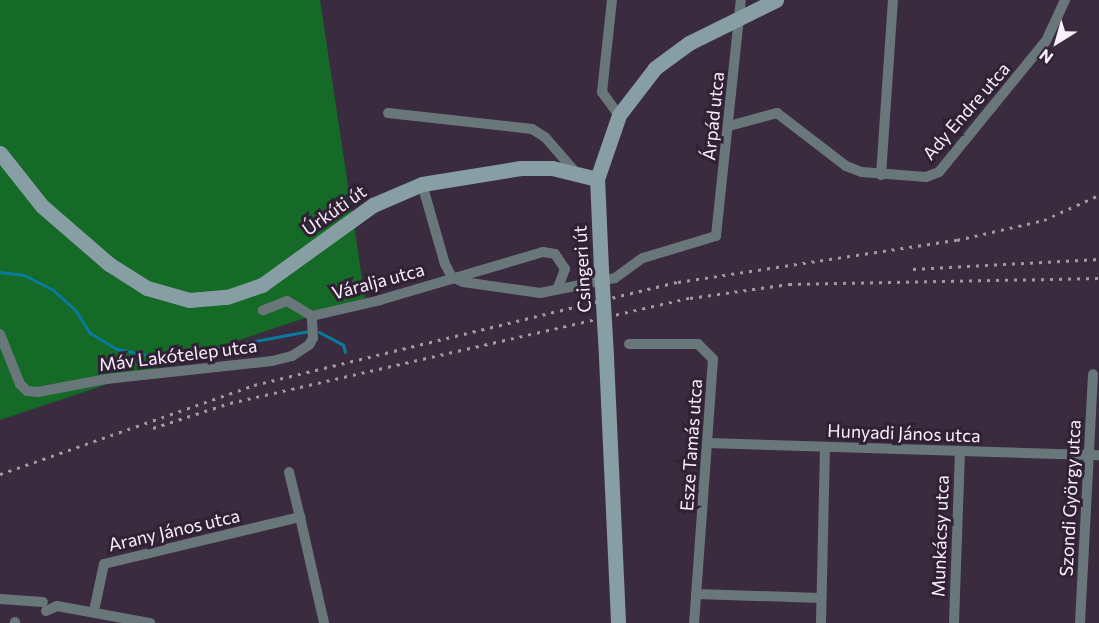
<!DOCTYPE html>
<html>
<head>
<meta charset="utf-8">
<style>
  body { margin:0 }
  #map { position:relative; width:1099px; height:623px; overflow:hidden; background:#3b2b3f; font-family:Commissioner,sans-serif }
  div>[style] { position:absolute }
  .forest>* { inset:0; background:#146a26 }
  .stream>* { height:3px; margin:-1.5px; padding:0 1.5px; transform-origin:1.5px; border-radius:1.5px; background:#0b7a9f }
  .minor>* { height:10px; margin:-5px; padding:0 5px; transform-origin:5px; border-radius:5px; background:#69777b }
  .secondary>* { height:15px; margin:-7.5px; padding:0 7.5px; transform-origin:7.5px; border-radius:7.5px; background:#879ea4 }
  .rail>* { height:3px; margin-top:-1.5px; transform-origin:0; background:repeating-linear-gradient(90deg,#a498a8 0 3px,transparent 0 9px) }
  .secondary-bridge>* { height:15px; margin:-7.5px; padding:0 7.5px; transform-origin:7.5px; border-radius:7.5px; background:#879ea4 }
  span { translate:-50% -50%; white-space:nowrap; text-align:center; line-height:1.15; -webkit-text-stroke:6px #312135; paint-order:stroke }
  .street-label { font-size:18px; color:#faf0fd }
  .north { position:absolute; left:1027px; top:12px; width:60px; height:60px; -webkit-text-stroke:4px #312135; paint-order:stroke; rotate:217deg; font-size:16px; font-weight:700; line-height:24px; text-align:center; color:#faf0fd }
  .north::after { content:''; display:block; margin:auto; width:21px; height:27px; background:#faf0fd; clip-path:polygon(50% 0,100% 100%,50% 72%,0 100%) }
</style>
</head>
<body>
<div id="map">
  <div class="forest">
    <i style="clip-path:polygon(0 0,320px 0,365px 298px,0 420px)"></i>
  </div>
  <div class="stream">
    <i style="left:0;top:272px;width:24px;rotate:7deg"></i>
    <i style="left:24px;top:275px;width:33px;rotate:27deg"></i>
    <i style="left:53px;top:290px;width:31px;rotate:42deg"></i>
    <i style="left:76px;top:311px;width:26px;rotate:58deg"></i>
    <i style="left:90px;top:333px;width:31px;rotate:31deg"></i>
    <i style="left:117px;top:349px;width:32px;rotate:11deg"></i>
    <i style="left:148px;top:355px;width:53px;rotate:-4.3deg"></i>
    <i style="left:201px;top:351px;width:110px;rotate:-10.5deg"></i>
    <i style="left:319px;top:332px;width:27px;rotate:28deg"></i>
    <i style="left:343px;top:345px;width:7px;rotate:74deg"></i>
  </div>
  <div class="minor">
    <i style="left:612px;top:0;width:93px;rotate:96.2deg"></i>
    <i style="left:602px;top:92px;width:29px;rotate:54deg"></i>
    <i style="left:388px;top:113px;width:145px;rotate:6.3deg"></i>
    <i style="left:532px;top:129px;width:15px;rotate:32deg"></i>
    <i style="left:545px;top:137px;width:49px;rotate:49.1deg"></i>
    <i style="left:729px;top:126px;width:50px;rotate:-15.2deg"></i>
    <i style="left:777px;top:113px;width:87px;rotate:37.5deg"></i>
    <i style="left:846px;top:166px;width:17px;rotate:21deg"></i>
    <i style="left:862px;top:172px;width:64px;rotate:4.5deg"></i>
    <i style="left:926px;top:177px;width:14px;rotate:-21deg"></i>
    <i style="left:939px;top:172px;width:169px;rotate:-50.8deg"></i>
    <i style="left:1046px;top:41px;width:45px;rotate:-65.1deg"></i>
    <i style="left:881px;top:175px;width:175px;rotate:-86.1deg"></i>
    <i style="left:422px;top:184px;width:83px;rotate:74deg"></i>
    <i style="left:445px;top:264px;width:15px;rotate:62deg"></i>
    <i style="left:452px;top:277px;width:12px;rotate:24deg"></i>
    <i style="left:463px;top:282px;width:78px;rotate:8.1deg"></i>
    <i style="left:540px;top:293px;width:76px;rotate:-11.3deg"></i>
    <i style="left:615px;top:278px;width:34px;rotate:-36deg"></i>
    <i style="left:643px;top:258px;width:76px;rotate:-16.8deg"></i>
    <i style="left:716px;top:236px;width:237px;rotate:-84deg"></i>
    <i style="left:312px;top:316px;width:70px;rotate:-13.2deg"></i>
    <i style="left:380px;top:300px;width:170px;rotate:-16.4deg"></i>
    <i style="left:543px;top:252px;width:12px;rotate:9deg"></i>
    <i style="left:555px;top:254px;width:18px;rotate:56deg"></i>
    <i style="left:565px;top:269px;width:19px;rotate:111deg"></i>
    <i style="left:0;top:334px;width:54px;rotate:68.2deg"></i>
    <i style="left:20px;top:384px;width:10px;rotate:45deg"></i>
    <i style="left:27px;top:391px;width:11px;rotate:5deg"></i>
    <i style="left:38px;top:392px;width:69px;rotate:-10.8deg"></i>
    <i style="left:106px;top:379px;width:167px;rotate:-6.2deg"></i>
    <i style="left:272px;top:361px;width:21px;rotate:-14deg"></i>
    <i style="left:292px;top:356px;width:20px;rotate:-33deg"></i>
    <i style="left:309px;top:345px;width:8px;rotate:-60deg"></i>
    <i style="left:313px;top:338px;width:22px;rotate:-93deg"></i>
    <i style="left:312px;top:316px;width:29px;rotate:-149deg"></i>
    <i style="left:287px;top:301px;width:26px;rotate:159deg"></i>
    <i style="left:629px;top:344px;width:69px"></i>
    <i style="left:698px;top:344px;width:21px;rotate:45deg"></i>
    <i style="left:713px;top:359px;width:265px;rotate:94.1deg"></i>
    <i style="left:707px;top:443px;width:392px;rotate:1.8deg"></i>
    <i style="left:289px;top:472px;width:46px;rotate:76.3deg"></i>
    <i style="left:696px;top:594px;width:125px;rotate:1.8deg"></i>
    <i style="left:0;top:599px;width:43px;rotate:4deg"></i>
    <i style="left:46px;top:611px;width:12px;rotate:-24deg"></i>
    <i style="left:57px;top:606px;width:95px;rotate:10.4deg"></i>
    <i style="left:94px;top:611px;width:48px;rotate:-78deg"></i>
    <i style="left:104px;top:564px;width:202px;rotate:-13.5deg"></i>
    <i style="left:300px;top:517px;width:109px;rotate:77.2deg"></i>
    <i style="left:15px;top:623px;width:1px;rotate:-90deg"></i>
    <i style="left:821px;top:623px;width:176px;rotate:-88.7deg"></i>
    <i style="left:954px;top:623px;width:172px;rotate:-88deg"></i>
    <i style="left:1080px;top:623px;width:249px;rotate:-87deg"></i>
  </div>
  <div class="secondary">
    <i style="left:0;top:153px;width:68px;rotate:51.6deg"></i>
    <i style="left:42px;top:206px;width:89px;rotate:40.9deg"></i>
    <i style="left:109px;top:264px;width:45px;rotate:32.3deg"></i>
    <i style="left:147px;top:288px;width:44px;rotate:15.9deg"></i>
    <i style="left:189px;top:300px;width:38px;rotate:-5deg"></i>
    <i style="left:227px;top:297px;width:37px;rotate:-19deg"></i>
    <i style="left:262px;top:285px;width:137px;rotate:-35.8deg"></i>
    <i style="left:373px;top:205px;width:53px;rotate:-23.2deg"></i>
    <i style="left:422px;top:184px;width:100px;rotate:-9.2deg"></i>
    <i style="left:521px;top:168px;width:31px"></i>
    <i style="left:552px;top:168px;width:46px;rotate:13.7deg"></i>
    <i style="left:601px;top:269px;width:90px;rotate:-92.5deg"></i>
    <i style="left:597px;top:179px;width:68px;rotate:-71deg"></i>
    <i style="left:619px;top:115px;width:59px;rotate:-52.5deg"></i>
    <i style="left:655px;top:68px;width:42px;rotate:-36.3deg"></i>
    <i style="left:689px;top:43px;width:97px;rotate:-26.3deg"></i>
    <i style="left:606px;top:357px;width:266px;rotate:87.4deg"></i>
  </div>
  <div class="rail">
    <i style="left:913px;top:269px;width:186px;rotate:-3.1deg"></i>
    <i style="left:153px;top:428px;width:81px;rotate:-18deg"></i>
    <i style="left:230px;top:403px;width:472px;rotate:-12.9deg"></i>
    <i style="left:690px;top:298px;width:100px;rotate:-8deg"></i>
    <i style="left:789px;top:284px;width:310px;rotate:-1.1deg"></i>
    <i style="left:0;top:474px;width:269px;rotate:-19.3deg"></i>
    <i style="left:254px;top:385px;width:436px;rotate:-13.7deg"></i>
    <i style="left:678px;top:282px;width:282px;rotate:-8.6deg"></i>
    <i style="left:957px;top:240px;width:89px;rotate:-12.9deg"></i>
    <i style="left:1044px;top:220px;width:60px;rotate:-24.4deg"></i>
  </div>
  <div class="secondary-bridge">
    <i style="left:601px;top:269px;width:88px;rotate:86.7deg"></i>
  </div>
  <div class="street-label">
    <span style="left:966px;top:111px;rotate:-49deg">Ady Endre utca</span>
    <span style="left:713px;top:116px;rotate:-84deg">Árpád utca</span>
    <span style="left:334px;top:210px;rotate:-35deg">Úrkúti út</span>
    <span style="left:582px;top:269px;rotate:-93deg">Csingeri út</span>
    <span style="left:378px;top:281px;rotate:-15deg">Váralja utca</span>
    <span style="left:178px;top:355px;rotate:-7deg">Máv Lakótelep utca</span>
    <span style="left:904px;top:433px;rotate:2deg">Hunyadi János utca</span>
    <span style="left:691px;top:445px;rotate:-86deg">Esze Tamás utca</span>
    <span style="left:1070px;top:498px;rotate:-87deg">Szondi György utca</span>
    <span style="left:174px;top:530px;rotate:-13deg">Arany János utca</span>
    <span style="left:940px;top:536px;rotate:-88deg">Munkácsy utca</span>
  </div>
  <div class="north">N</div>
</div>
</body>
</html>
